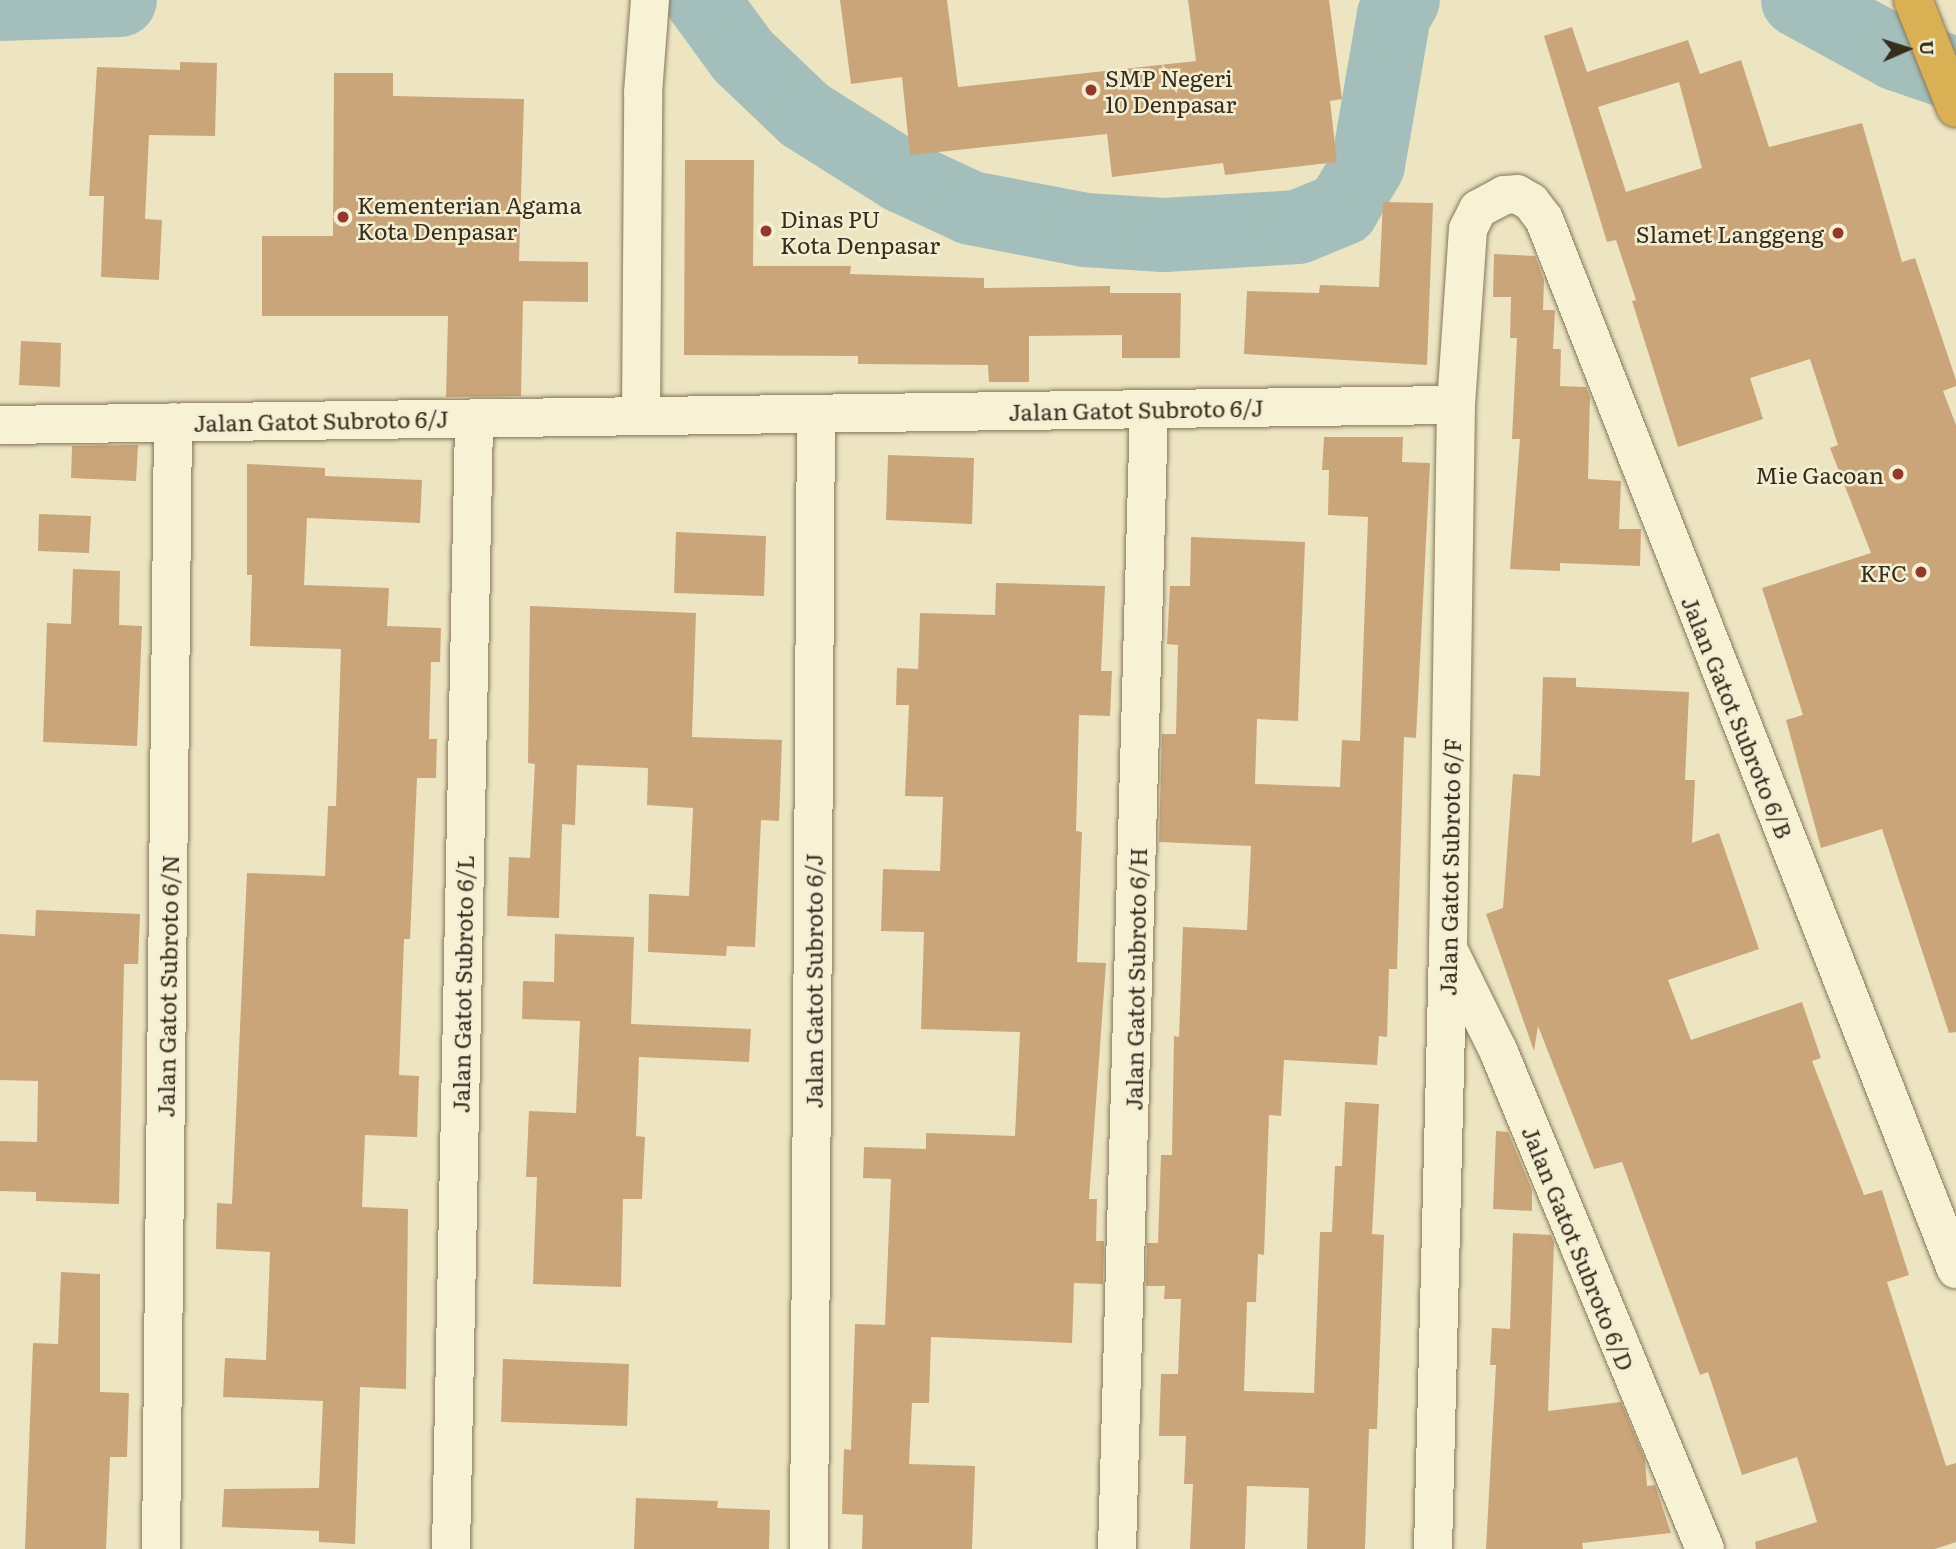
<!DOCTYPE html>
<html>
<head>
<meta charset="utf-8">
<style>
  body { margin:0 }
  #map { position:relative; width:1956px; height:1549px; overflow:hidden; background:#ede5c2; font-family:Literata,serif }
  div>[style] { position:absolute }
  .river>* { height:74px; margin:-37px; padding:0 37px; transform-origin:37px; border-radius:37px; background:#a4bfbb }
  .building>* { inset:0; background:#caa579 }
  .roads { filter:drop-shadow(0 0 2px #86775a) drop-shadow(0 0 2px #86775a) }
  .street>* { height:38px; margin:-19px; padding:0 19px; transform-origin:19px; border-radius:19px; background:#f8f2d5 }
  .highway>* { height:38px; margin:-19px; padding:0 19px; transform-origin:19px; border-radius:19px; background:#dab055 }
  .dots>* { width:19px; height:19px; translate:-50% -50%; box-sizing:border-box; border:4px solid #f4eed2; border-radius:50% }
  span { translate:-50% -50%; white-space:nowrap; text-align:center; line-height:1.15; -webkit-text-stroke:5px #f4eed2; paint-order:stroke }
  .poi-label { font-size:23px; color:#362d1e }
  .left { translate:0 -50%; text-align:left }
  .right { translate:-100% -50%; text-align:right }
  .street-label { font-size:23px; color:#362d1e }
  .north { position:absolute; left:1872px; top:14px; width:70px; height:70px; -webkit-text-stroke:5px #f4eed2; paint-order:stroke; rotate:87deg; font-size:19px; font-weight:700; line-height:28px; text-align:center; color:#362d1e }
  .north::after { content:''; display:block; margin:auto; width:24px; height:32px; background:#362d1e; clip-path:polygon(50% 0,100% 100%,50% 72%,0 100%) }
</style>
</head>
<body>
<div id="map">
  <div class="river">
    <i style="left:702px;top:0;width:69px;rotate:53.8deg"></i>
    <i style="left:743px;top:56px;width:86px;rotate:43.6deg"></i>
    <i style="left:805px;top:115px;width:115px;rotate:32.2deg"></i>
    <i style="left:902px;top:176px;width:76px;rotate:24.9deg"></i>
    <i style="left:971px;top:208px;width:116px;rotate:10.9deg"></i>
    <i style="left:1085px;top:230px;width:79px;rotate:3.6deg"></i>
    <i style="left:1164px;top:235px;width:134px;rotate:-3.4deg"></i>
    <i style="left:1298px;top:227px;width:48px;rotate:-22.2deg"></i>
    <i style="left:1342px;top:209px;width:51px;rotate:-59.4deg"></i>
    <i style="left:1368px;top:165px;width:152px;rotate:-80.2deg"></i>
    <i style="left:1394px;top:15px;width:17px;rotate:-59deg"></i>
    <i style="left:1798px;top:0;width:113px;rotate:28.6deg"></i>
    <i style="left:1897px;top:54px;width:62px;rotate:18.7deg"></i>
    <i style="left:0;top:4px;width:120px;rotate:-1.9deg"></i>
  </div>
  <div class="building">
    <i style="clip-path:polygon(840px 0,947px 0,958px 87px,1196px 61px,1188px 0,1329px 0,1342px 99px,1330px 101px,1337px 162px,1225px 175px,1223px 163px,1112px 177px,1107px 134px,910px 155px,902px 77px,851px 84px)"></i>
    <i style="clip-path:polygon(evenodd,1572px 27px,1587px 72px,1688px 40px,1700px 74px,1741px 60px,1769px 147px,1862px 123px,1902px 262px,1915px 258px,1956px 380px,1956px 386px,1943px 391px,1956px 425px,1956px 1032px,1949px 1033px,1882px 829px,1821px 848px,1786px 720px,1803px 715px,1762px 588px,1871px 553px,1830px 448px,1838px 445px,1810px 359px,1750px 378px,1763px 419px,1678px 447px,1632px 301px,1636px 300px,1616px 240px,1607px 242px,1544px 36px,1572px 27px,1679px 82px,1702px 168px,1626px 192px,1598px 107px,1679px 82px)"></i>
    <i style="clip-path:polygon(180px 62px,217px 63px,215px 136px,149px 135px,145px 219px,162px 220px,159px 280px,101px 277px,104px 196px,89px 196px,97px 67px,180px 70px)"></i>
    <i style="clip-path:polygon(334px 73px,393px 73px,393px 96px,524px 99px,519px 261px,588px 262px,588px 302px,523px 301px,521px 396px,446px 397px,448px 316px,262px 316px,262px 236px,333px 236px)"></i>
    <i style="clip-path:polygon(685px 160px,754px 160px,753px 266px,851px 266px,850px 274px,984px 278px,984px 288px,1110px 286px,1110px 293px,1181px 293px,1180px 358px,1122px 358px,1122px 335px,1029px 336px,1029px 382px,989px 382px,988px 365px,858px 364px,858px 356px,684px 355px)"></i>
    <i style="clip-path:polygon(1383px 202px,1433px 203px,1427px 365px,1244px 354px,1247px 291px,1319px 293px,1320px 285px,1379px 287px)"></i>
    <i style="clip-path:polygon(1494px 254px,1535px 256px,1544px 280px,1543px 310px,1555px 310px,1553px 349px,1561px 349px,1560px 386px,1586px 387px,1590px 397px,1588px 479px,1621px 481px,1619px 529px,1641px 529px,1640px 566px,1560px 563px,1560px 571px,1510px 569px,1520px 439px,1512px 439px,1517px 338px,1510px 338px,1511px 297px,1493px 297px)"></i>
    <i style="clip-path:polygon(21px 341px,61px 343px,60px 387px,19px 385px)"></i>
    <i style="clip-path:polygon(1324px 437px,1403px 437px,1402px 462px,1430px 463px,1416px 738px,1404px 737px,1397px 969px,1389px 969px,1387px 1037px,1379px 1036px,1377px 1065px,1284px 1060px,1281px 1116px,1269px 1115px,1264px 1255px,1258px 1254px,1256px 1302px,1247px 1302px,1244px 1391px,1314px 1393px,1320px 1232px,1332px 1232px,1335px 1166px,1342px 1166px,1345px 1102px,1379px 1104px,1372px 1234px,1384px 1235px,1377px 1429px,1369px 1429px,1365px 1549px,1307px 1549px,1309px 1488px,1247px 1486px,1245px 1549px,1190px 1549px,1193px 1484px,1184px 1484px,1186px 1436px,1159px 1436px,1161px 1374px,1178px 1374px,1181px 1299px,1164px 1299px,1165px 1286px,1146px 1286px,1147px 1243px,1158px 1243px,1161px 1155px,1172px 1155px,1174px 1036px,1179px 1037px,1183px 927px,1247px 930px,1251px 846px,1159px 842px,1162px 734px,1176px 734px,1178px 645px,1167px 644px,1170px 586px,1190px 586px,1191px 537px,1305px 542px,1298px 721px,1257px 719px,1255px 784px,1340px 787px,1342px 740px,1360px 741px,1368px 517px,1328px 515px,1329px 470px,1322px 470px)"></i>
    <i style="clip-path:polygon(138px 445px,136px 481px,71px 478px,72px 446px)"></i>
    <i style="clip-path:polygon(888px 455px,974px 458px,972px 524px,886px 520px)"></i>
    <i style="clip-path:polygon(247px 464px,325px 468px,325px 476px,422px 480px,420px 523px,307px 518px,304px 585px,389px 588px,387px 626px,441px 628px,440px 662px,431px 662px,429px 739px,437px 739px,436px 778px,417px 778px,410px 939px,404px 939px,399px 1075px,419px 1076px,417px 1137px,365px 1135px,362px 1207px,408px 1209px,406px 1389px,360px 1387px,355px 1544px,319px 1542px,319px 1531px,222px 1527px,224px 1489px,319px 1488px,323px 1401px,223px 1397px,225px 1358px,266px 1360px,270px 1252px,216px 1249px,217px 1203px,232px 1204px,247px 873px,325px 876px,328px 806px,336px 806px,341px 649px,250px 646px,252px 575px,247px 575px)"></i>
    <i style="clip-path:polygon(39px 514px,91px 516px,89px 553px,38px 551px)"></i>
    <i style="clip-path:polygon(676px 532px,766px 536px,764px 596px,674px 593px)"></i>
    <i style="clip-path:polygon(73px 569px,120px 571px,119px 625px,142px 626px,137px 746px,43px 742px,47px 623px,71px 624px)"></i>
    <i style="clip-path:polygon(996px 583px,1105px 586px,1101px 671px,1112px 671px,1110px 716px,1079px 715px,1076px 831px,1082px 832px,1077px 962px,1106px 963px,1089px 1199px,1097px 1199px,1096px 1241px,1104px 1241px,1103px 1284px,1074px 1283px,1072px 1343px,931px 1337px,929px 1403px,912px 1403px,909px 1464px,975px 1466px,972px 1549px,862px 1549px,863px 1515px,842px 1514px,844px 1449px,851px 1450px,855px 1324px,885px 1325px,891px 1179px,863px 1178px,864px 1147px,926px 1149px,926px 1133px,1015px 1136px,1020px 1032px,921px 1029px,924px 932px,881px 931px,883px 869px,940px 871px,943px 797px,905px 796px,909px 705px,896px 705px,897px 668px,918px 669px,920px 613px,995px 615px)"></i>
    <i style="clip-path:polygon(530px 606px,696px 613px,692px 737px,782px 740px,779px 821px,761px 820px,755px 947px,727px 946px,726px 956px,648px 952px,649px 894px,689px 896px,693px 808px,647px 805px,648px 768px,577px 765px,575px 825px,562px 824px,559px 918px,507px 916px,509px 857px,530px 858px,535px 764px,528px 763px)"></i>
    <i style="clip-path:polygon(1543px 677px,1576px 678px,1576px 687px,1689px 692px,1685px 780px,1695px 780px,1692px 843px,1719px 833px,1759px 949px,1668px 980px,1691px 1040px,1802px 1002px,1821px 1058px,1812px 1061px,1864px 1195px,1882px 1190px,1909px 1275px,1887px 1282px,1946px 1466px,1956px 1463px,1956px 1542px,1935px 1549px,1756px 1549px,1755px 1542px,1817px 1522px,1797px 1457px,1742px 1475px,1708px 1372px,1700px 1375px,1622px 1162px,1594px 1169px,1538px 1026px,1534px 1051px,1486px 914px,1503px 908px,1513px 774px,1540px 776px)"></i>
    <i style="clip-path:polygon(36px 910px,140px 914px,138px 964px,124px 964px,119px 1204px,36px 1201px,36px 1192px,0 1191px,0 1141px,37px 1142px,38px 1081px,0 1080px,0 934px,35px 936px)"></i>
    <i style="clip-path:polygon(555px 934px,634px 937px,631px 1024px,751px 1029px,749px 1062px,639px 1057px,636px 1136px,645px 1137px,642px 1199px,623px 1199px,621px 1287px,533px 1284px,537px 1177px,526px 1177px,529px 1111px,576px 1113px,580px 1021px,522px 1019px,523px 981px,554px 982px)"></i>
    <i style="clip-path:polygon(1496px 1131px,1508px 1132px,1532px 1190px,1532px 1211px,1493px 1209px)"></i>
    <i style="clip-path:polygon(1513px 1233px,1551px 1235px,1554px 1243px,1548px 1411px,1621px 1402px,1645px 1460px,1647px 1486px,1655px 1485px,1671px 1533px,1582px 1543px,1583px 1549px,1486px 1549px,1496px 1365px,1490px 1365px,1492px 1328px,1510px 1329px)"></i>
    <i style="clip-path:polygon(61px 1272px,100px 1274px,100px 1392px,129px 1393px,127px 1457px,110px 1457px,106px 1549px,25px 1549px,33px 1343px,58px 1344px)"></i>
    <i style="clip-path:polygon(503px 1359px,629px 1364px,627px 1426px,501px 1422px)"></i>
    <i style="clip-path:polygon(636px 1498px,718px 1501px,717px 1508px,770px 1510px,769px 1549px,634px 1549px)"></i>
  </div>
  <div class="roads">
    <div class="street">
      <i style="left:641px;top:416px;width:323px;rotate:-89.6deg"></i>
      <i style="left:643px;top:93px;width:93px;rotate:-85.7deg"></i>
      <i style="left:0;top:425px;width:1456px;rotate:-0.79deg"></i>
      <i style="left:1449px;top:951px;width:110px;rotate:63.7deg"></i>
      <i style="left:1498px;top:1050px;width:540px;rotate:67.47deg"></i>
      <i style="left:161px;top:1549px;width:1127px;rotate:-89.39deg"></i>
      <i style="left:451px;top:1549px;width:1131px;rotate:-88.83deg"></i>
      <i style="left:809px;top:1549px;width:1135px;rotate:-89.65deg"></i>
      <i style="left:1117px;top:1549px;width:1140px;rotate:-88.39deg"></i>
      <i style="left:1433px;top:1549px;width:600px;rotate:-88.57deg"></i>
      <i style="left:1448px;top:949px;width:544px;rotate:-89.16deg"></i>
      <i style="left:1456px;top:405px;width:176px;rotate:-86.1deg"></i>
      <i style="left:1468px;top:229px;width:22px;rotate:-63deg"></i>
      <i style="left:1478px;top:209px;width:30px;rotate:-28deg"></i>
      <i style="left:1504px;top:195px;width:13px;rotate:-4deg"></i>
      <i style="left:1517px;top:194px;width:16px;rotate:30deg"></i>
      <i style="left:1531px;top:202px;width:21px;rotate:53deg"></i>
      <i style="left:1544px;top:219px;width:1128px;rotate:68.58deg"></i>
    </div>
    <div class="highway">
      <i style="left:1913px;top:0;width:116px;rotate:68.3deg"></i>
    </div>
  </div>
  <div class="dots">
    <i style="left:1091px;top:90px;background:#93382c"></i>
    <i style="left:343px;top:217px;background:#93382c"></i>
    <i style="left:766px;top:231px;background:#93382c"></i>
    <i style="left:1838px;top:233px;background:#93382c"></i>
    <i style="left:1898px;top:474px;background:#93382c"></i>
    <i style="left:1921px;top:572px;background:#93382c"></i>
  </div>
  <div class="poi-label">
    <span class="left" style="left:1105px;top:90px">SMP Negeri<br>10 Denpasar</span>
    <span class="left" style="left:357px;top:217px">Kementerian Agama<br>Kota Denpasar</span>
    <span class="left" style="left:780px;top:231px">Dinas PU<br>Kota Denpasar</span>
    <span class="right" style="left:1824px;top:233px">Slamet Langgeng</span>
    <span class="right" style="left:1884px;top:474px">Mie Gacoan</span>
    <span class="right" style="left:1907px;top:572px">KFC</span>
  </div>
  <div class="street-label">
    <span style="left:1136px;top:409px;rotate:-1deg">Jalan Gatot Subroto 6/J</span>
    <span style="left:321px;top:420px;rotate:-1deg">Jalan Gatot Subroto 6/J</span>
    <span style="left:1738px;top:717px;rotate:68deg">Jalan Gatot Subroto 6/B</span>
    <span style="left:1449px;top:867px;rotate:-89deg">Jalan Gatot Subroto 6/F</span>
    <span style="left:1135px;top:979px;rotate:-89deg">Jalan Gatot Subroto 6/H</span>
    <span style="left:813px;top:981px;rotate:-90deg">Jalan Gatot Subroto 6/J</span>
    <span style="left:462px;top:984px;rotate:-89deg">Jalan Gatot Subroto 6/L</span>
    <span style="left:167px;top:986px;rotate:-89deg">Jalan Gatot Subroto 6/N</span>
    <span style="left:1579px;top:1248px;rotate:68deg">Jalan Gatot Subroto 6/D</span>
  </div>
  <div class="north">U</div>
</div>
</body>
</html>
